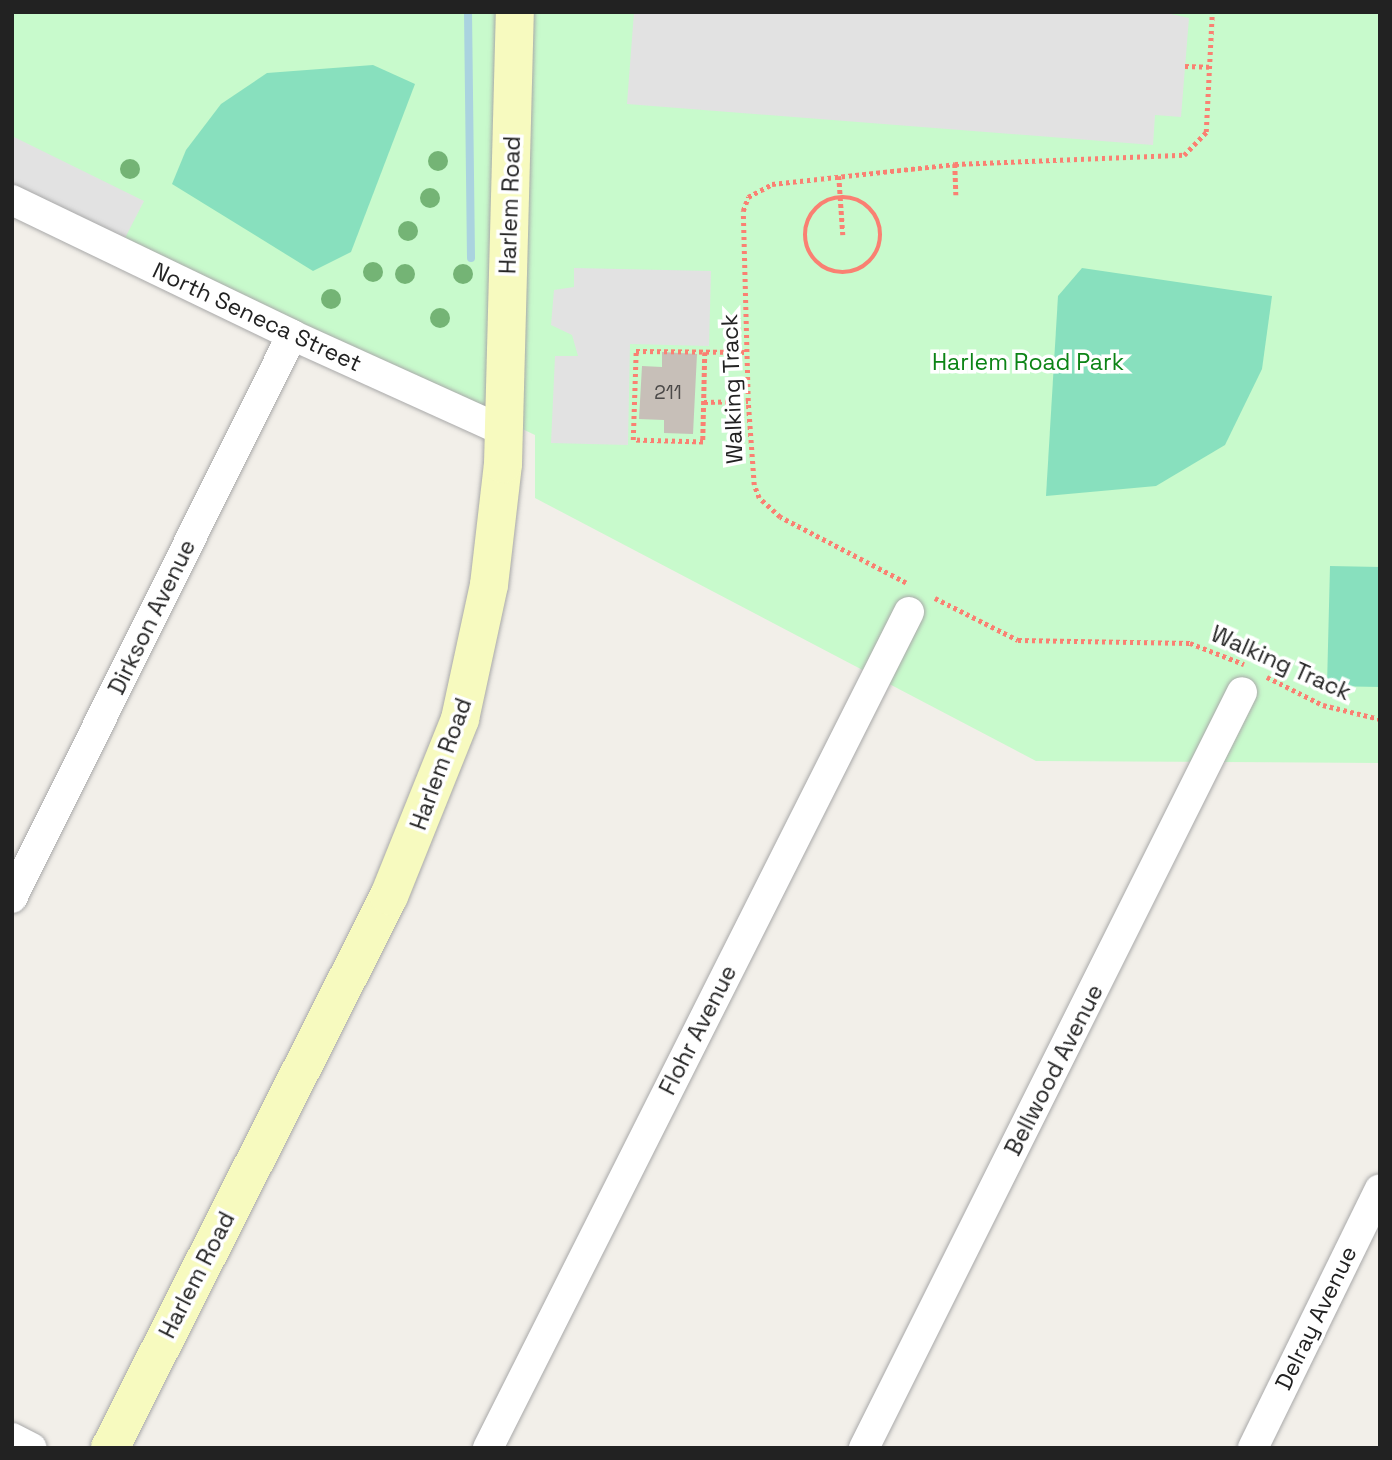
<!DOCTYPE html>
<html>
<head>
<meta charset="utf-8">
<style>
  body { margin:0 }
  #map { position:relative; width:1392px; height:1460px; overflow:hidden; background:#f2efe9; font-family:"Space Grotesk",sans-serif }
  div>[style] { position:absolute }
  .park>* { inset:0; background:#c8facc }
  .pitch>* { inset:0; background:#88e0be }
  .parking>* { inset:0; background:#e2e2e2 }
  .stream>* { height:8px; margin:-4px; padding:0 4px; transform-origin:4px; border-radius:4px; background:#aad3df }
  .building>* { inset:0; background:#c7bfb8 }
  .path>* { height:4.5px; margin-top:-2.25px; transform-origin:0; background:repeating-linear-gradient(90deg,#fa8072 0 3.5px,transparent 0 7px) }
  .path>.ring { margin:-2.25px; padding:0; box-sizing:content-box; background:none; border:4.5px solid #fa8072; border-radius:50% }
  .roads { filter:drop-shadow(0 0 2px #a9a9a9) drop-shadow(0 0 2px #a9a9a9) }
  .minor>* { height:30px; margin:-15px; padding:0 15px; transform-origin:15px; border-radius:15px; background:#fff }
  .secondary>* { height:38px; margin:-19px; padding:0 19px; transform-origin:19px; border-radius:19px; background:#f7fabf }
  .trees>* { width:20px; height:20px; margin:-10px; border-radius:50%; background:#74b475 }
  span { translate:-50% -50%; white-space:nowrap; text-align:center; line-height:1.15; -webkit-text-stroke:7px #fff; paint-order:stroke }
  .number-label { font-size:19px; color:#4b4948 }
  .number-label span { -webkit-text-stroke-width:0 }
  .street-label { font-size:23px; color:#222 }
  .park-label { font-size:23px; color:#0c8416 }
  .frame { position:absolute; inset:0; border:14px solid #222; pointer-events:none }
</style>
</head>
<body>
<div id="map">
  <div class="park">
    <i style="clip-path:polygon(12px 12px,1380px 12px,1380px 763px,1036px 761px,535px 498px,535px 435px,12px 187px)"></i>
  </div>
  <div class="pitch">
    <i style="clip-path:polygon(373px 65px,415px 84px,351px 252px,313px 271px,172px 184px,186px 150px,221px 104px,267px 73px)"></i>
    <i style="clip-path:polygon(1082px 268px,1272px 296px,1262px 369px,1225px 445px,1156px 486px,1046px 496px,1058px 296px)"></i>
    <i style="clip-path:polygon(1330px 566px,1380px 567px,1380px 687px,1327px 686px)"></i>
  </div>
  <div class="parking">
    <i style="clip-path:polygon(634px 12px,1162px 12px,1189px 18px,1181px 117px,1155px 115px,1153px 145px,627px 104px)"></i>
    <i style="clip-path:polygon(12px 136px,144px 201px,125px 238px,12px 185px)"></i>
    <i style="clip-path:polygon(574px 268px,711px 271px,709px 346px,630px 344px,628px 445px,551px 443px,555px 356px,578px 356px,572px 335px,551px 325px,554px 290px,574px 287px)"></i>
  </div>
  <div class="stream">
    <i style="left:468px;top:12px;width:246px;rotate:89.3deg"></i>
  </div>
  <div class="building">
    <i style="clip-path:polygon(662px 352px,697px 354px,693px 434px,664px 433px,664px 420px,639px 419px,642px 366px,662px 367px)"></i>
  </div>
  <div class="path">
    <i style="left:1185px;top:66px;width:24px;rotate:2deg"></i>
    <i style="left:955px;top:164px;width:31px;rotate:88deg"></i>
    <i style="left:839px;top:176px;width:59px;rotate:86.1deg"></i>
    <i class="ring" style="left:805px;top:197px;width:71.5px;height:71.5px"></i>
    <i style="left:705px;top:352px;width:90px;rotate:91.3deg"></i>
    <i style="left:703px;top:442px;width:70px;rotate:-178.4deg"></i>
    <i style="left:633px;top:440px;width:89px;rotate:-88.1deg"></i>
    <i style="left:636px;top:351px;width:111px;rotate:0.5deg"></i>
    <i style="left:704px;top:402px;width:44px;rotate:-1.3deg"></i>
    <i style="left:906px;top:583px;width:142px;rotate:-152.4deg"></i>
    <i style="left:780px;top:517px;width:28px;rotate:-138deg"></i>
    <i style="left:759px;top:498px;width:14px;rotate:-111deg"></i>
    <i style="left:754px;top:485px;width:84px;rotate:-94.1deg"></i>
    <i style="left:748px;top:401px;width:190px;rotate:-91.5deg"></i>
    <i style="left:743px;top:211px;width:15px;rotate:-70deg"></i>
    <i style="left:748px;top:197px;width:27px;rotate:-28deg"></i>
    <i style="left:772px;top:184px;width:184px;rotate:-6.2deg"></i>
    <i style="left:955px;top:164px;width:229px;rotate:-2.3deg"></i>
    <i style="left:1184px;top:155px;width:32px;rotate:-46deg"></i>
    <i style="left:1206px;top:132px;width:120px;rotate:-87.1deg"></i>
    <i style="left:935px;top:598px;width:93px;rotate:26.8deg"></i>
    <i style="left:1018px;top:640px;width:172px;rotate:1deg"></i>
    <i style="left:1190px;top:643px;width:58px;rotate:21.3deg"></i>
    <i style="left:1267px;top:677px;width:63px;rotate:26.6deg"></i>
    <i style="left:1323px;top:705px;width:59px;rotate:13.8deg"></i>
  </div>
  <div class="roads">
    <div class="minor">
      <i style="left:12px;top:200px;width:311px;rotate:25.7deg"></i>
      <i style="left:292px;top:335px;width:233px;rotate:24.4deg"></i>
      <i style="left:12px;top:898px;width:629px;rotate:-63.56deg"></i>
      <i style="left:12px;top:1438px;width:22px;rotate:27deg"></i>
      <i style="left:488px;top:1448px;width:936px;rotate:-63.27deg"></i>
      <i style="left:864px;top:1448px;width:845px;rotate:-63.43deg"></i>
      <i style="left:1253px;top:1448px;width:288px;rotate:-63.9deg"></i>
    </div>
    <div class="secondary">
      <i style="left:110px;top:1448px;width:619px;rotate:-63.19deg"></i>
      <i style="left:389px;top:896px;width:191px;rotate:-68.1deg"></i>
      <i style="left:460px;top:719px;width:137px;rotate:-77.8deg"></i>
      <i style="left:489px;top:585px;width:122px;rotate:-83.4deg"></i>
      <i style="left:503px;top:464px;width:452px;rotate:-88.5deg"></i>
    </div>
  </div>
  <div class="trees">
    <i style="left:438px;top:161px"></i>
    <i style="left:130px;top:169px"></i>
    <i style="left:430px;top:198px"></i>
    <i style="left:408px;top:231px"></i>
    <i style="left:373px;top:272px"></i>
    <i style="left:405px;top:274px"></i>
    <i style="left:463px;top:274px"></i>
    <i style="left:331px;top:299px"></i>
    <i style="left:440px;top:318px"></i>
  </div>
  <div class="number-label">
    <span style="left:668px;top:393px">211</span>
  </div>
  <div class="street-label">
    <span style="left:510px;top:205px;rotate:-88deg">Harlem Road</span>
    <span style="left:257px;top:317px;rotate:25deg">North Seneca Street</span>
    <span style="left:732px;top:389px;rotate:-92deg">Walking Track</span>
    <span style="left:152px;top:617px;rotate:-64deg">Dirkson Avenue</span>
    <span style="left:1281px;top:663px;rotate:24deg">Walking Track</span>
    <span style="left:441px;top:764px;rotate:-70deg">Harlem Road</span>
    <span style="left:698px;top:1030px;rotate:-63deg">Flohr Avenue</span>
    <span style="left:1054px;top:1070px;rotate:-63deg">Bellwood Avenue</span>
    <span style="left:197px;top:1275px;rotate:-63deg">Harlem Road</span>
    <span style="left:1316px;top:1318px;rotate:-64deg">Delray Avenue</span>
  </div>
  <div class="park-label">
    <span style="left:1028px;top:362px">Harlem Road Park</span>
  </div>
  <div class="frame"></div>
</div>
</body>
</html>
